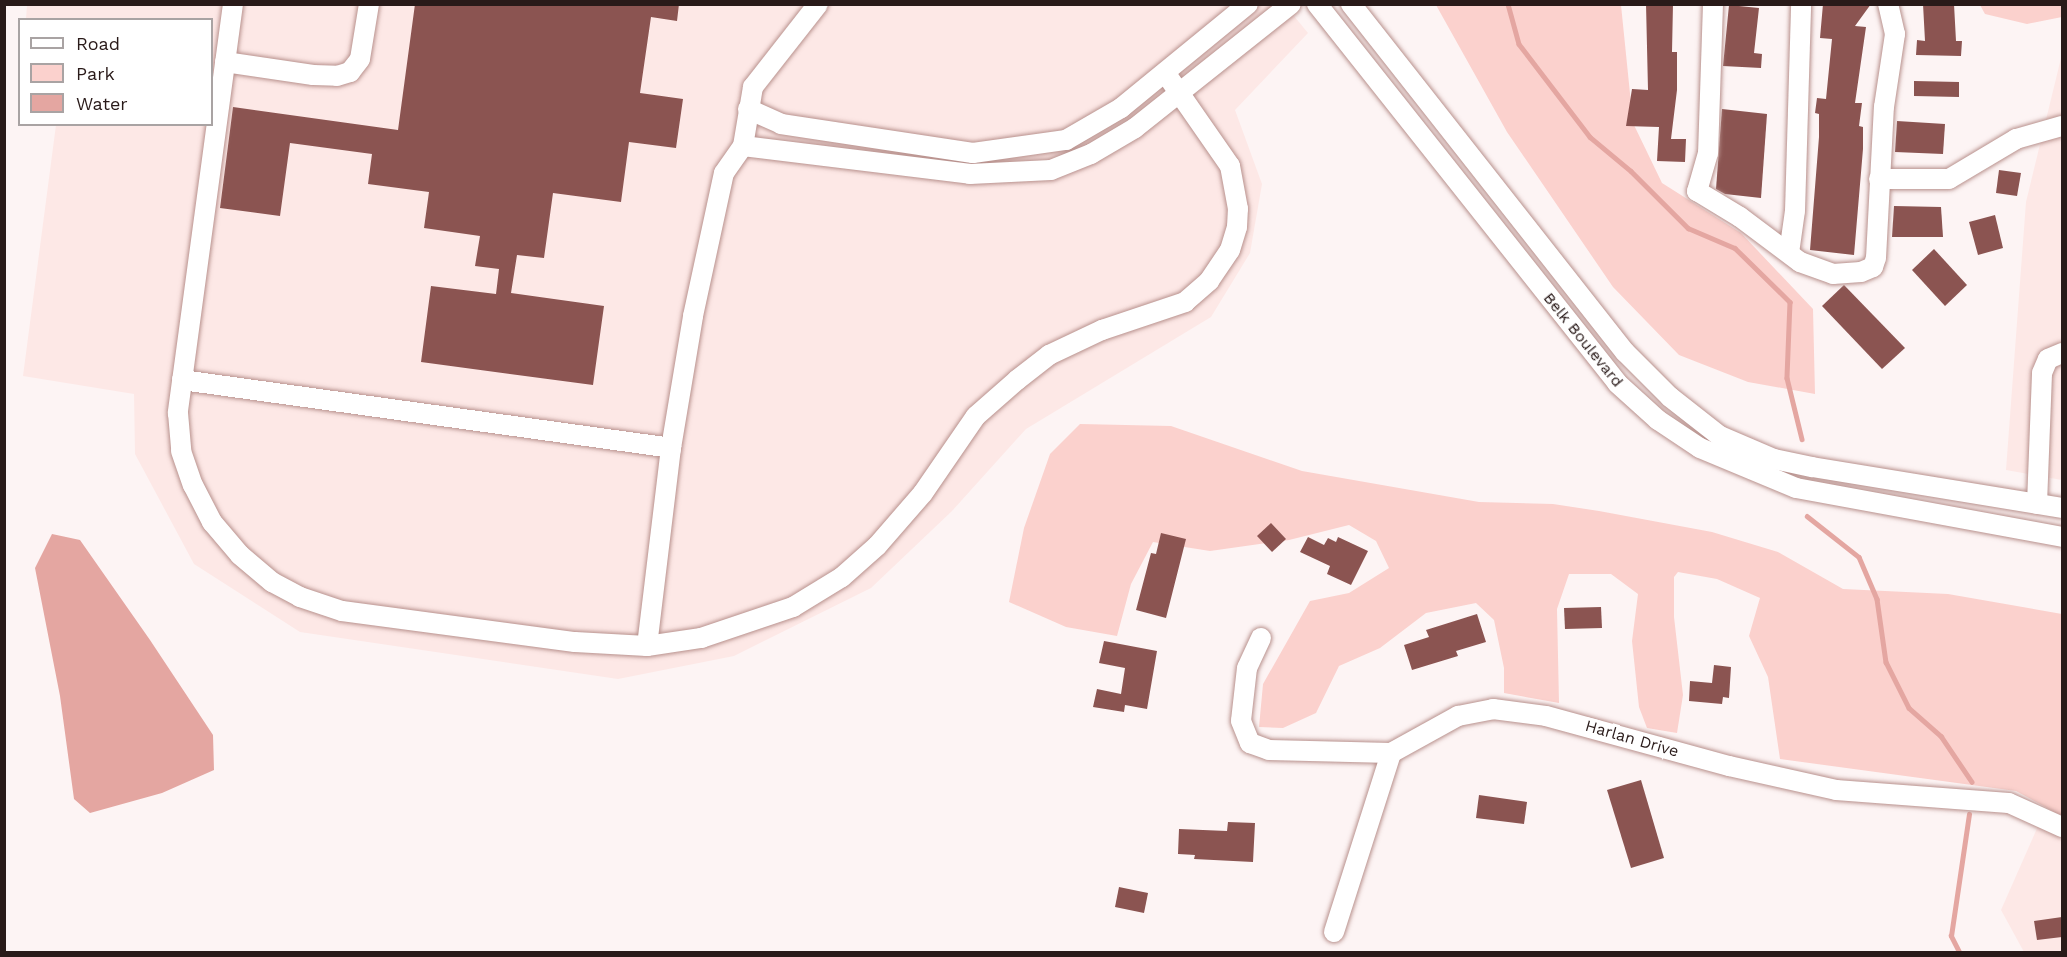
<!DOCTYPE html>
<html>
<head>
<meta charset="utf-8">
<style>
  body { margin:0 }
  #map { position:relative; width:2067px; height:957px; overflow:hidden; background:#fdf4f4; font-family:"Work Sans",sans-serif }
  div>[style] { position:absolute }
  .built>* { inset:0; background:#fde8e6 }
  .green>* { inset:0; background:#fbd1cd }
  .water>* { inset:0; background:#e4a6a1 }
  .stream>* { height:4.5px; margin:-2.25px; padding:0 2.25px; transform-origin:2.25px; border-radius:2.25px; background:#e4a6a1 }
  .building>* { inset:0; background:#8b5451 }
  .roads { filter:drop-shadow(0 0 2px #b8918d) drop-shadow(0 0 2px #b8918d) }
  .minor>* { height:20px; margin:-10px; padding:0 10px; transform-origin:10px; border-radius:10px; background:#fff }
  span { translate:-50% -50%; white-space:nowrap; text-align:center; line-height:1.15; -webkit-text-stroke:6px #fff; paint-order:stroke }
  .street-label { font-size:16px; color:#291a19 }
  .frame { position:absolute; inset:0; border:6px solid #291a19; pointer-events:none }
  .legend { position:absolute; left:18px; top:18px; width:195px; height:108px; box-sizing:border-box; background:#fff; border:2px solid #a9a3a3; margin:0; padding:8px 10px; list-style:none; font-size:18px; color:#291a19 }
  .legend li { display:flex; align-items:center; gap:12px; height:30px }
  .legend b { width:30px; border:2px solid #a9a3a3 }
</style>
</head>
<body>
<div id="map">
  <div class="built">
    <i style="clip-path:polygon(1284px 4px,1308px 33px,1235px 110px,1262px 184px,1250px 253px,1211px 317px,1026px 429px,952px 511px,871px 588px,734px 656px,618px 679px,300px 632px,194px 564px,135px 454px,134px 394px,23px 376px,56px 125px,212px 124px,212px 20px,26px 19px,27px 5px)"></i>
    <i style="clip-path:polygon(2062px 54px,2062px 480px,2006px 470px,2026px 202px)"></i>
    <i style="clip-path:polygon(2062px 781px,2062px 952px,2024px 952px,2001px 910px,2054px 790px)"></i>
  </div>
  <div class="green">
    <i style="clip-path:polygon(1436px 5px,1621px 5px,1633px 123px,1662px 183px,1741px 233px,1813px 309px,1815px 394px,1748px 382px,1679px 355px,1613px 287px,1507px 132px)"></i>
    <i style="clip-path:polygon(1980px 5px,2062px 5px,2062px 17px,2027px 24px,1985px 14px)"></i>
    <i style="clip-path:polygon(1080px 424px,1171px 426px,1302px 471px,1479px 502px,1553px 504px,1599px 511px,1712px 532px,1778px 552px,1843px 589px,1948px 594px,2062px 614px,2062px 816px,2016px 791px,1780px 759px,1768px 677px,1749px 636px,1760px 598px,1717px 579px,1678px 572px,1674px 577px,1674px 617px,1683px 695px,1677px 733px,1647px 728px,1639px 707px,1632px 641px,1638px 594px,1611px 574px,1569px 574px,1557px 609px,1559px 703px,1504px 693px,1504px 668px,1494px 620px,1476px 603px,1426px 613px,1380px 648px,1339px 666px,1316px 713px,1283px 728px,1259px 727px,1263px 684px,1310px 601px,1349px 593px,1389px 568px,1376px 541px,1349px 525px,1289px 540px,1210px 551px,1153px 542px,1131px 584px,1117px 636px,1066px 627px,1009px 602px,1024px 528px,1050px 454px)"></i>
  </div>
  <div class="water">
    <i style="clip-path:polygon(52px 534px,80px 540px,150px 640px,213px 735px,214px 770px,162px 793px,90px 813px,74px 799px,60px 696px,35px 568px)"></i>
  </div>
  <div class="stream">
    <i style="left:1508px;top:4px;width:41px;rotate:74.6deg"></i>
    <i style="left:1519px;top:44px;width:117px;rotate:52.6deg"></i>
    <i style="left:1590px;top:137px;width:53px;rotate:39.7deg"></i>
    <i style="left:1631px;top:171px;width:81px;rotate:45deg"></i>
    <i style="left:1688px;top:228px;width:51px;rotate:23.1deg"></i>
    <i style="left:1735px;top:248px;width:77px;rotate:44.5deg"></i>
    <i style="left:1790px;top:302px;width:76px;rotate:92.3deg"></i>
    <i style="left:1787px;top:378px;width:63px;rotate:76.2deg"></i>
    <i style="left:1807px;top:516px;width:66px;rotate:38.3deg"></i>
    <i style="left:1859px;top:557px;width:46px;rotate:66.8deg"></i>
    <i style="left:1877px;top:599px;width:64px;rotate:81.9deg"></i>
    <i style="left:1886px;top:662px;width:51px;rotate:63.4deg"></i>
    <i style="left:1909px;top:708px;width:43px;rotate:41.2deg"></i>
    <i style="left:1941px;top:736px;width:55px;rotate:56deg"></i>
    <i style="left:1959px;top:952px;width:18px;rotate:-117deg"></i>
    <i style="left:1951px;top:936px;width:123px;rotate:-81.6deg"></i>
  </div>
  <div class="building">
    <i style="clip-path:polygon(415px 4px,679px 4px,677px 21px,651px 17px,640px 93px,683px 99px,676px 148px,629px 142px,621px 202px,553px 193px,544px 258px,517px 255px,511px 293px,604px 306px,593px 385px,421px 362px,431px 286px,496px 294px,499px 269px,475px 266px,480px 236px,424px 228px,429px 192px,368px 184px,372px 154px,290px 143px,280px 216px,220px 208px,233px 107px,398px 130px)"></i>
    <i style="clip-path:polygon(1646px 4px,1673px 4px,1672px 52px,1677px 52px,1677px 90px,1671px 139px,1686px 139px,1685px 162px,1657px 161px,1659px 127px,1626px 126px,1632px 89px,1648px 90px)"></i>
    <i style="clip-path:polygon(1823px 4px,1871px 4px,1855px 26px,1866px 27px,1855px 103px,1862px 103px,1859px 126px,1863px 127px,1863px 149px,1854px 255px,1810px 250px,1819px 137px,1819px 114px,1815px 113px,1817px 98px,1826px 99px,1832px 39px,1820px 38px)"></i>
    <i style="clip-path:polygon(1923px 4px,1954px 4px,1956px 41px,1962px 41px,1961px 56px,1916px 55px,1917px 40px,1925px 41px)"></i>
    <i style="clip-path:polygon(1729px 5px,1759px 8px,1754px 53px,1762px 54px,1761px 68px,1723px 66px)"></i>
    <i style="clip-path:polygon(1914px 81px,1959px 82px,1959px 97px,1914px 96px)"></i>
    <i style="clip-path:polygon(1722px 109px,1767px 114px,1761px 198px,1725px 194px,1716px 189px)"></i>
    <i style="clip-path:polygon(1897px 121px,1945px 124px,1943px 154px,1895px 152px)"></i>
    <i style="clip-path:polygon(1999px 170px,2021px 173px,2017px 196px,1996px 193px)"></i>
    <i style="clip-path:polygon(1894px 206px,1941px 207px,1943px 237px,1892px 237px)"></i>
    <i style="clip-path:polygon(1995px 215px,2003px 248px,1978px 255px,1969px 222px)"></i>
    <i style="clip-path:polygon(1934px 249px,1967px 285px,1945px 306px,1912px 270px)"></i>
    <i style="clip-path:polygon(1844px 285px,1905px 348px,1882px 369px,1822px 306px)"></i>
    <i style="clip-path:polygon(1271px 523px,1286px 539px,1272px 552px,1257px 536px)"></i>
    <i style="clip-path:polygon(1161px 533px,1186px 539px,1166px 618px,1136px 610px,1151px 553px,1156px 554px)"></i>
    <i style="clip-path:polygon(1308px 537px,1324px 545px,1328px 538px,1336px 542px,1338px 537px,1368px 551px,1351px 585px,1327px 574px,1330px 566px,1300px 552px)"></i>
    <i style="clip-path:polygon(1601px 607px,1602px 628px,1565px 629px,1564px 608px)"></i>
    <i style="clip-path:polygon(1477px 614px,1486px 642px,1456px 651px,1458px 656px,1412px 670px,1404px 645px,1429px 637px,1426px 630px)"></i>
    <i style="clip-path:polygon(1104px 641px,1157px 651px,1147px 709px,1125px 705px,1124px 712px,1093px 707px,1097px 689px,1121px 694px,1125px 668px,1099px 663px)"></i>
    <i style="clip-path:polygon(1714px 665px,1731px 667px,1729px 698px,1723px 697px,1722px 704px,1689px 701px,1690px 681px,1712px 683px)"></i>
    <i style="clip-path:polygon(1641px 780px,1664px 858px,1631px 868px,1607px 790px)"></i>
    <i style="clip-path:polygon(1479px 795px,1527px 802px,1524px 824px,1476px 818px)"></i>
    <i style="clip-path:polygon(1228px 822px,1255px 823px,1253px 862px,1194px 859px,1195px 855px,1178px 854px,1179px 829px,1227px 831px)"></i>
    <i style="clip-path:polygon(1119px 887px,1148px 893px,1144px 913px,1115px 907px)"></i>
    <i style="clip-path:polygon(2062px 917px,2062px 937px,2037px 940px,2034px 921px)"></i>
  </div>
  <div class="roads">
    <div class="minor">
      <i style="left:233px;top:4px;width:413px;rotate:97.7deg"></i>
      <i style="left:178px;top:413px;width:38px;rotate:85deg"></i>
      <i style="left:181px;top:451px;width:36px;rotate:71deg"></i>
      <i style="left:193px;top:485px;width:42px;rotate:62.8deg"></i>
      <i style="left:212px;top:522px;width:43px;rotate:49.7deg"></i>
      <i style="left:240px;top:555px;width:42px;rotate:40.2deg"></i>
      <i style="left:272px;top:582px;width:32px;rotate:28deg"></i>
      <i style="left:300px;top:597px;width:44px;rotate:18.4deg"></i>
      <i style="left:342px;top:611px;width:235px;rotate:7.6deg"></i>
      <i style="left:575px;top:642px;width:72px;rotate:3.2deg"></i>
      <i style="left:647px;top:646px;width:55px;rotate:-8.4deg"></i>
      <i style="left:701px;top:638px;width:97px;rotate:-18.6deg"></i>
      <i style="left:793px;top:607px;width:57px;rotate:-31.5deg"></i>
      <i style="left:842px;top:577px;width:47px;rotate:-41.5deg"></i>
      <i style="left:877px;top:546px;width:70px;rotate:-49deg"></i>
      <i style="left:923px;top:493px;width:93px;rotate:-55.5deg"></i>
      <i style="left:976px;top:416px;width:55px;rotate:-41.3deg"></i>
      <i style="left:1017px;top:380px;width:41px;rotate:-38deg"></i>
      <i style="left:1049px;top:355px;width:59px;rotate:-25.3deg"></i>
      <i style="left:1102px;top:330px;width:88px;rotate:-18.6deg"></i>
      <i style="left:1185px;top:302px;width:32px;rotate:-41deg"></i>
      <i style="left:1209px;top:281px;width:37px;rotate:-56deg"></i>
      <i style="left:1230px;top:250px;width:24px;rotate:-73deg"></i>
      <i style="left:1237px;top:227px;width:18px;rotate:-87deg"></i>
      <i style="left:1238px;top:209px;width:44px;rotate:-100.5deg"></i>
      <i style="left:1230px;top:166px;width:112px;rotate:-124.8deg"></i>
      <i style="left:1317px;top:4px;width:483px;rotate:51.6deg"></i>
      <i style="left:1617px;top:383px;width:55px;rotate:42.1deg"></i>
      <i style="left:1658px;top:420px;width:50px;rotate:33.7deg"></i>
      <i style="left:1700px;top:448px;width:104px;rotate:22.6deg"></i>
      <i style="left:1796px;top:488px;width:270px;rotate:10.4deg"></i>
      <i style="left:1351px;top:4px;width:443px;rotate:51.8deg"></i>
      <i style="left:1625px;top:352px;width:64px;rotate:45deg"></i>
      <i style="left:1670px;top:397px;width:63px;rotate:38deg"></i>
      <i style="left:1720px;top:436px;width:59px;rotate:23.1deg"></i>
      <i style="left:1774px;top:459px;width:39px;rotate:12deg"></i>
      <i style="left:1812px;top:467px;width:253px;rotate:9.3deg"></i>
      <i style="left:1713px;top:4px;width:149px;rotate:91.9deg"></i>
      <i style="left:1708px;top:153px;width:40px;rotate:106deg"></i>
      <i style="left:1697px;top:191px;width:50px;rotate:31.2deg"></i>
      <i style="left:1740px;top:217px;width:75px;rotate:36.9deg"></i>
      <i style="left:1800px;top:262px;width:35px;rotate:20deg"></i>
      <i style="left:1833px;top:274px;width:28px;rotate:-4deg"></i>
      <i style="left:1861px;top:272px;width:13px;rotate:-23deg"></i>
      <i style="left:1873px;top:267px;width:9px;rotate:-72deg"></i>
      <i style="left:1876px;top:258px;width:151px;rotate:-87deg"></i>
      <i style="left:1884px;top:107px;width:74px;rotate:-81.4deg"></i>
      <i style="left:1895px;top:34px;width:31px;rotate:-103deg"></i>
      <i style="left:225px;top:62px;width:89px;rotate:8.4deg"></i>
      <i style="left:313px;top:75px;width:24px;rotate:2deg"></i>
      <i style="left:337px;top:76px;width:14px;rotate:-17deg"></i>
      <i style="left:350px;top:72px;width:16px;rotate:-52deg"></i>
      <i style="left:360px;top:59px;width:56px;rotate:-80.7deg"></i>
      <i style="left:748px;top:109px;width:36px;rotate:24deg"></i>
      <i style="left:781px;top:124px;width:194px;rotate:8.6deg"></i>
      <i style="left:973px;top:153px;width:94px;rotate:-8deg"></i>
      <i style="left:1066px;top:140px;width:64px;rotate:-30.2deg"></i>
      <i style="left:1121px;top:108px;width:164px;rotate:-39.3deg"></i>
      <i style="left:743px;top:146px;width:229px;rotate:7deg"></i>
      <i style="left:970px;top:174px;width:81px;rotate:-2.8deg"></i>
      <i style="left:1051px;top:170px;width:43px;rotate:-21.8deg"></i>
      <i style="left:1091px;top:154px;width:51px;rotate:-30.6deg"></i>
      <i style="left:1135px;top:128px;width:199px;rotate:-38.5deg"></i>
      <i style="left:1879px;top:179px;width:70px"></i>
      <i style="left:1949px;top:179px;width:78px;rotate:-30.8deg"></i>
      <i style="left:2016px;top:139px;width:48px;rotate:-15.8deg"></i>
      <i style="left:1789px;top:253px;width:42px;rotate:-81.9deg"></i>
      <i style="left:1795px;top:211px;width:207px;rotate:-88.3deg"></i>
      <i style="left:182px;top:380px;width:494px;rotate:7.9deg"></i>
      <i style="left:2037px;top:504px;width:131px;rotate:-87.8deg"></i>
      <i style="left:2042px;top:373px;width:15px;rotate:-67deg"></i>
      <i style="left:2048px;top:359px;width:15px;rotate:-23deg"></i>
      <i style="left:1261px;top:638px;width:33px;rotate:115deg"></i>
      <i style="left:1247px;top:668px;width:53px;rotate:96.5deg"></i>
      <i style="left:1241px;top:721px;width:24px;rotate:68deg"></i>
      <i style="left:1250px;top:743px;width:20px;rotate:20deg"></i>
      <i style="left:1269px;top:750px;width:122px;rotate:1.4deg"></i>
      <i style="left:647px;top:646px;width:199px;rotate:-83.1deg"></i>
      <i style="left:671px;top:448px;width:134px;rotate:-80.5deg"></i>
      <i style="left:693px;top:316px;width:146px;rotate:-77.8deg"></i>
      <i style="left:724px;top:173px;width:33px;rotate:-55deg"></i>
      <i style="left:743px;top:146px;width:60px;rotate:-80.4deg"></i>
      <i style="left:753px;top:87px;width:105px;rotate:-51.9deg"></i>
      <i style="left:1334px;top:932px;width:188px;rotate:-72.3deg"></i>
      <i style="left:1391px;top:753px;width:77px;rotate:-28.9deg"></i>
      <i style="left:1458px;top:716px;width:36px;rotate:-11deg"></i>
      <i style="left:1493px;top:709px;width:53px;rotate:7.5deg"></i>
      <i style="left:1546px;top:716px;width:190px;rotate:15.3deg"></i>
      <i style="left:1729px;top:766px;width:110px;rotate:12.6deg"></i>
      <i style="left:1836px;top:790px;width:173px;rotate:4.3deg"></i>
      <i style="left:2009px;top:803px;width:58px;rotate:24.4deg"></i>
    </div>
  </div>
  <div class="street-label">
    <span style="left:1583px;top:340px;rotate:51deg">Belk Boulevard</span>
    <span style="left:1632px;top:739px;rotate:16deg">Harlan Drive</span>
  </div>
  <div class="frame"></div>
  <ul class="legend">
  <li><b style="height:8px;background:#fff"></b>Road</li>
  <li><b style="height:16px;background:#fbd1cd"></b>Park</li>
  <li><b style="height:16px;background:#e4a6a1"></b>Water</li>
  </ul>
</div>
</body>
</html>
